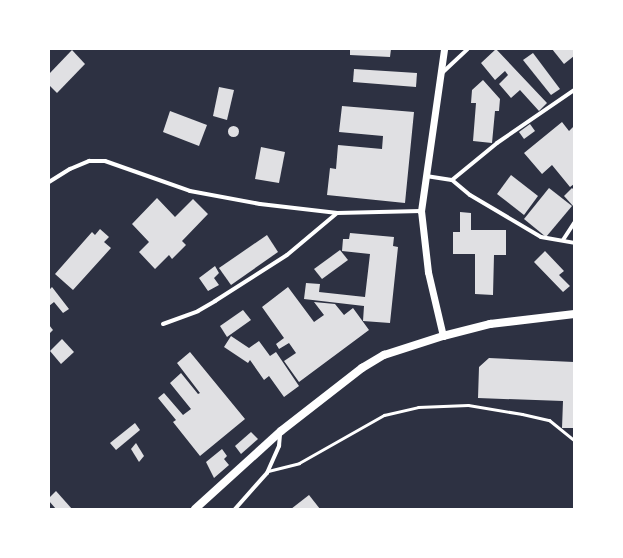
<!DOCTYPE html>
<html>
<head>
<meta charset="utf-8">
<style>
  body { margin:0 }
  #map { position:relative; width:623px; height:558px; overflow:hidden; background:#2d3142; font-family:Jost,sans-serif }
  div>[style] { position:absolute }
  .building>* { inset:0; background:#e0e0e3 }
  .round { border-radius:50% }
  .service>* { height:3px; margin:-1.5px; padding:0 1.5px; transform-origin:1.5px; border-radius:1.5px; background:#fff }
  .minor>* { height:4px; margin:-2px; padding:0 2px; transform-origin:2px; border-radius:2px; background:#fff }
  .tertiary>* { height:7px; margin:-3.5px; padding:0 3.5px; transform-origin:3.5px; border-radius:3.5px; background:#fff }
  .secondary>* { height:8px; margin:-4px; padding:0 4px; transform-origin:4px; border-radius:4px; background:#fff }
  span { translate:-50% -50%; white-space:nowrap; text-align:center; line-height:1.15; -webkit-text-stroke:4px #fff; paint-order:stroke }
  .frame { position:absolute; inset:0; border:50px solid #fff; pointer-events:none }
</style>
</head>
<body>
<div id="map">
  <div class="building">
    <i style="clip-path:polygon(350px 49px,391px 49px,390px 57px,350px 55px)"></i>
    <i style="clip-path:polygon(496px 49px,547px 103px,539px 111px,520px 90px,511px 98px,499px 84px,508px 75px,505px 71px,495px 80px,481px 63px)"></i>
    <i style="clip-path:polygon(552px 49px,574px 49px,574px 56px,564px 64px)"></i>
    <i style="clip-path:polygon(72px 50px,85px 64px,57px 93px,49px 85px,49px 74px)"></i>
    <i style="clip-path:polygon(533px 53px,560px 89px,551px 95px,523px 60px)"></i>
    <i style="clip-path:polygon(354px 69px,417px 73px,416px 87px,353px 82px)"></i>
    <i style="clip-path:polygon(483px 80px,500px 99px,499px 111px,495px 111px,492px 143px,473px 141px,476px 103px,471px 103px,472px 90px)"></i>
    <i style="clip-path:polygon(219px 87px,234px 90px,227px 120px,213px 116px)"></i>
    <i style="clip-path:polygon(342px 106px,414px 112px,405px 203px,327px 195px,330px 168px,336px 169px,338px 145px,382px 149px,383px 136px,339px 132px)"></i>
    <i style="clip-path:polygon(170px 111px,207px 125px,199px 146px,163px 132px)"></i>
    <i style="clip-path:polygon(562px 122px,569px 131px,574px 126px,574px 184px,570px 187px,552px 165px,542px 174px,524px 153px)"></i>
    <i style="clip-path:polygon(530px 124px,535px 131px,524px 139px,519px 132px)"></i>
    <i class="round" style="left:227.5px;top:125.5px;width:11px;height:11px"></i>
    <i style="clip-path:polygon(261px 147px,285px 152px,279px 183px,255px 179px)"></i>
    <i style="clip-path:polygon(511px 175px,538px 196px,524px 215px,497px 194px)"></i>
    <i style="clip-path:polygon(549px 188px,572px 206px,546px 237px,524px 219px)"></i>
    <i style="clip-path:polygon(572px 188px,574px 190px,574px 207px,564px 196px)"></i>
    <i style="clip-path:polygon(157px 198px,175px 217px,193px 199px,208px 214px,182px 241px,186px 245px,172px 259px,169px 255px,155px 269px,139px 252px,149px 242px,132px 224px)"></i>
    <i style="clip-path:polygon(460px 212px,471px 213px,471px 230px,506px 230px,506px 255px,494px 255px,493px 295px,475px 294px,475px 254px,453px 254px,453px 232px,460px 232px)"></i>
    <i style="clip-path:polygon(100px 229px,109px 237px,104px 242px,111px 248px,73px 290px,55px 274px,92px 232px,95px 235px)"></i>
    <i style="clip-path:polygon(350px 233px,394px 237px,393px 246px,398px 247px,390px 323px,363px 321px,364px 306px,304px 299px,306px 283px,320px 284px,319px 292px,365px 297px,370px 254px,342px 251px,343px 239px,349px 239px)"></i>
    <i style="clip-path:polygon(267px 235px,278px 252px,231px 285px,219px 268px)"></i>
    <i style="clip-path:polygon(340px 250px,348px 260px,322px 279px,314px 269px)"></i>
    <i style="clip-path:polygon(545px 251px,564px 271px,559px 275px,570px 286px,563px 292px,534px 262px)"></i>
    <i style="clip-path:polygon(215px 266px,219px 273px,214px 278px,219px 285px,208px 291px,199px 278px)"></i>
    <i style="clip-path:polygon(52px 287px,69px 309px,63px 313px,54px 302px,49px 306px,49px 290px)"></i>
    <i style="clip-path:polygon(288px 287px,314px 322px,324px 315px,314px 302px,335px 304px,344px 315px,353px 308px,369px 330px,299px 382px,284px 361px,296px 353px,289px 343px,279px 349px,276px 344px,284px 338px,262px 307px)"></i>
    <i style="clip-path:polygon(243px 310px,251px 320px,227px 337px,220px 326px)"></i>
    <i style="clip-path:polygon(49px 325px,53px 330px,49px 334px)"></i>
    <i style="clip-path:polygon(231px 336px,249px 348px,259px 341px,270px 356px,276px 352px,299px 386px,284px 397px,269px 376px,264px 380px,250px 360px,248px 363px,224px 347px)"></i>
    <i style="clip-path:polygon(62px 339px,74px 352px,61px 364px,50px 351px)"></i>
    <i style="clip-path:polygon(190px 352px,245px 419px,200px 456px,173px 422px,176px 420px,158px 398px,164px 393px,183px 415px,191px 409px,170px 383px,181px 373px,198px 394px,200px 393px,177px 363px)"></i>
    <i style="clip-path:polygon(489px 358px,574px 362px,574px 428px,562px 428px,563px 401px,478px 398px,479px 367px)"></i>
    <i style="clip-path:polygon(135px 423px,140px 430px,116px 450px,110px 443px)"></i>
    <i style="clip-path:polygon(251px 432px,258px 439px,241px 454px,235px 446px)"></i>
    <i style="clip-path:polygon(136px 443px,144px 456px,139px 462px,131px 449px)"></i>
    <i style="clip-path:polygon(222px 449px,227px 456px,224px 459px,229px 465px,214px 478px,206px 462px)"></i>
    <i style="clip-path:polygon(56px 491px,72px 509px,56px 509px,49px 501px,49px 498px)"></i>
    <i style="clip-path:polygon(309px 495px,320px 509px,291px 509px)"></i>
  </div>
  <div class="service">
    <i style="left:268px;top:471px;width:32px;rotate:-14deg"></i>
    <i style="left:299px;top:463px;width:98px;rotate:-29.5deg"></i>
    <i style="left:384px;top:415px;width:35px;rotate:-13deg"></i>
    <i style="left:418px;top:407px;width:50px;rotate:-2.3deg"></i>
    <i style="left:468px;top:405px;width:55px;rotate:9.5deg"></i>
    <i style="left:522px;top:414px;width:28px;rotate:13deg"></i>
    <i style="left:549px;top:420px;width:32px;rotate:39deg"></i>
  </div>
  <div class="minor">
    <i style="left:442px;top:73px;width:35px;rotate:-43deg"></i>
    <i style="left:426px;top:176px;width:26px;rotate:9deg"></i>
    <i style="left:452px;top:180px;width:23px;rotate:40deg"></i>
    <i style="left:470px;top:195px;width:82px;rotate:30.6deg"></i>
    <i style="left:541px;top:237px;width:34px;rotate:10deg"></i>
    <i style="left:452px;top:180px;width:58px;rotate:-39.4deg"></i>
    <i style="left:497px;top:143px;width:93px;rotate:-34.5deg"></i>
    <i style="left:49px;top:182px;width:25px;rotate:-32deg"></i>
    <i style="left:70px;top:169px;width:21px;rotate:-23deg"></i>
    <i style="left:89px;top:161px;width:16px"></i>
    <i style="left:105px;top:161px;width:90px;rotate:19.4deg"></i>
    <i style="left:190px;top:191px;width:71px;rotate:10.5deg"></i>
    <i style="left:260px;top:204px;width:78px;rotate:6.7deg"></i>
    <i style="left:337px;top:213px;width:84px;rotate:-1.4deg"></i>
    <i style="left:563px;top:240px;width:20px;rotate:-57deg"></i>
    <i style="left:163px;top:324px;width:37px;rotate:-20deg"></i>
    <i style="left:198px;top:311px;width:20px;rotate:-30deg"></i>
    <i style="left:215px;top:301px;width:85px;rotate:-32.6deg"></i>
    <i style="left:287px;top:255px;width:65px;rotate:-40deg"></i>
    <i style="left:235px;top:509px;width:48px;rotate:-48.4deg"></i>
    <i style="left:267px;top:473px;width:30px;rotate:-66deg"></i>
    <i style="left:279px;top:446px;width:12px;rotate:-85deg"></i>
  </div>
  <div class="tertiary">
    <i style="left:443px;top:336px;width:66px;rotate:-103.2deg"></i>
    <i style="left:428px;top:272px;width:61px;rotate:-96.5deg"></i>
    <i style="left:421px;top:211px;width:164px;rotate:-81.9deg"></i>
  </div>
  <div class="secondary">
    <i style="left:195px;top:509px;width:116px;rotate:-42.2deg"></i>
    <i style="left:281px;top:431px;width:103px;rotate:-37.9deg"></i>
    <i style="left:362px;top:368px;width:26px;rotate:-31deg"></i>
    <i style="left:384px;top:355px;width:62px;rotate:-17.9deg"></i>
    <i style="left:443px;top:336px;width:49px;rotate:-14.3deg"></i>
    <i style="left:490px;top:324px;width:85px;rotate:-6.8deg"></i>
  </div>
  <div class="frame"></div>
</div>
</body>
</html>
